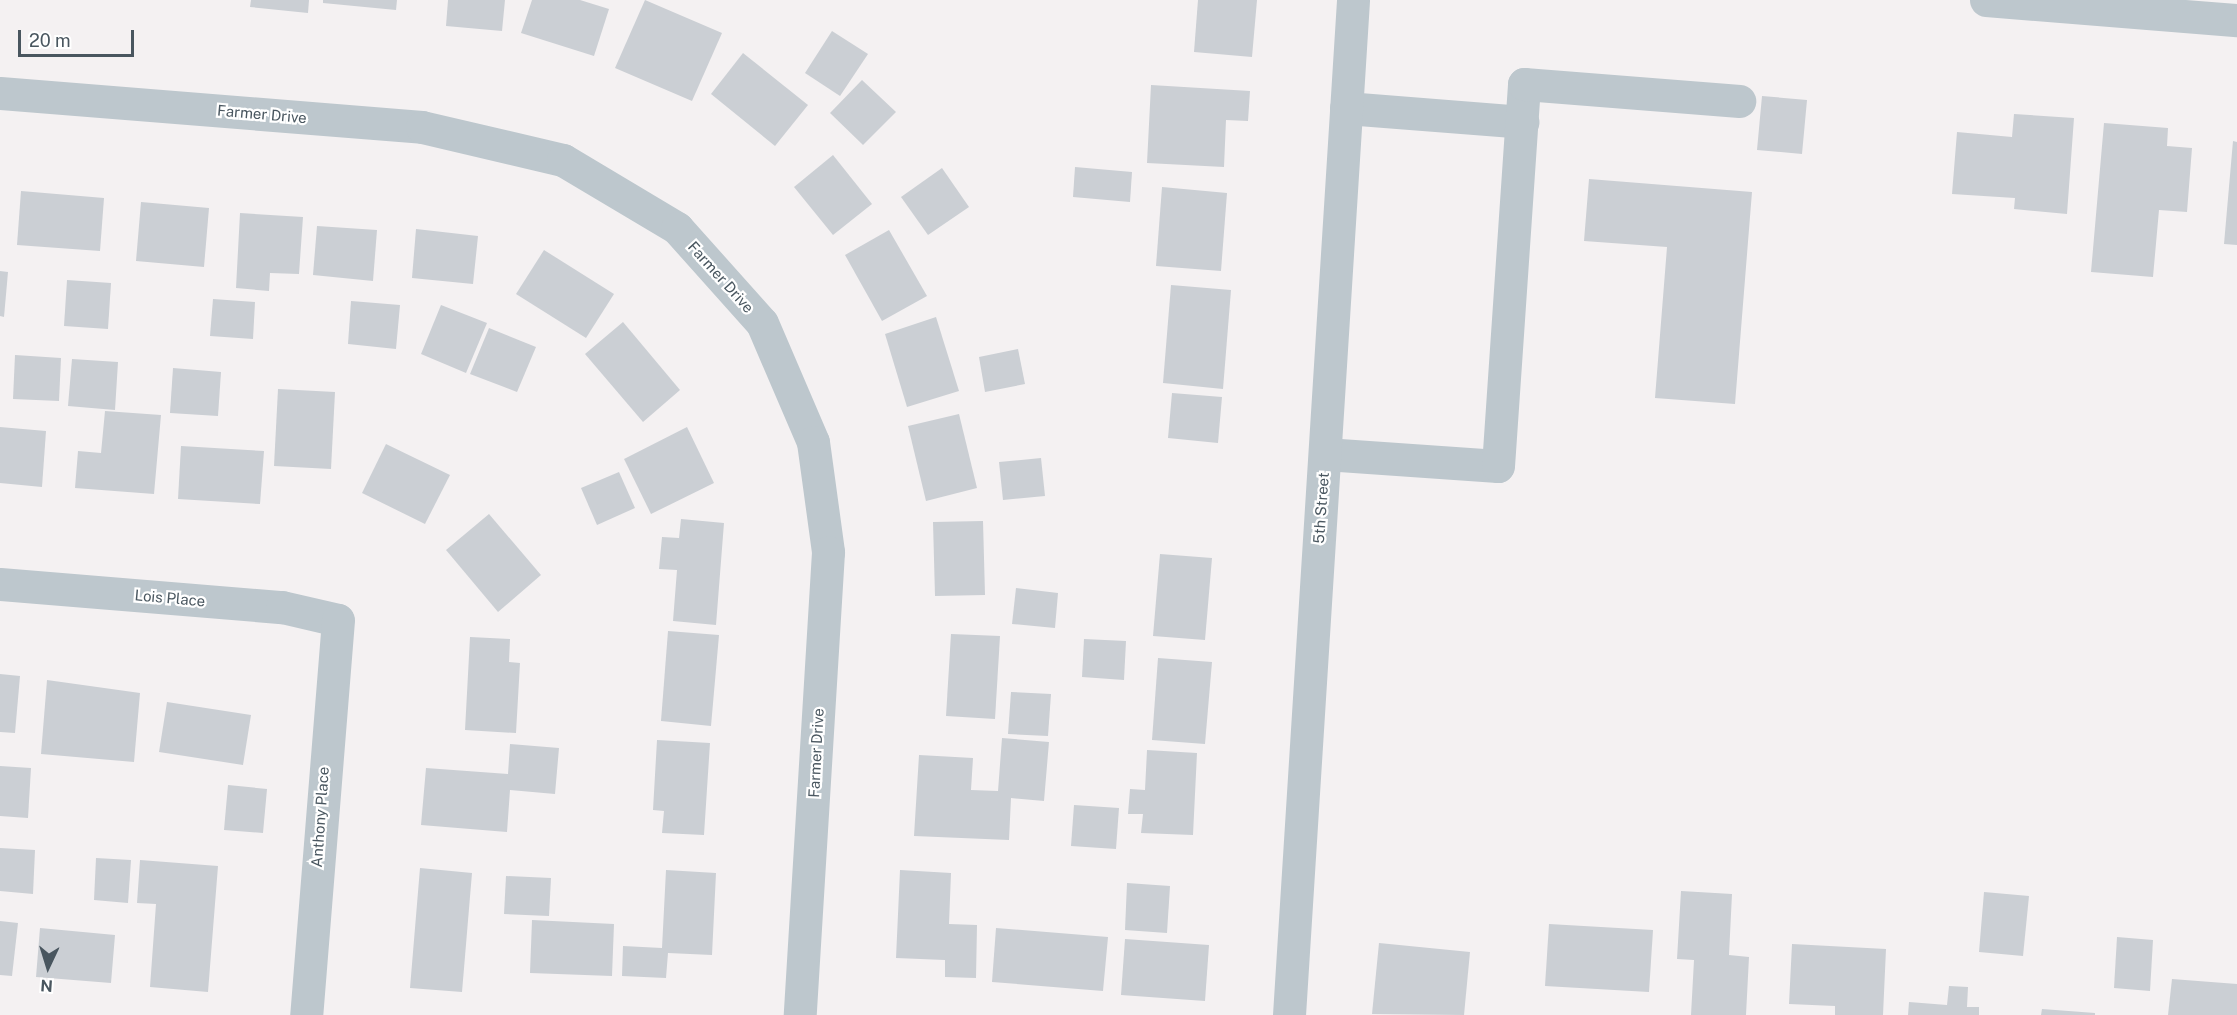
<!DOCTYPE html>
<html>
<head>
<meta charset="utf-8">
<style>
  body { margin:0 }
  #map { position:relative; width:2237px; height:1015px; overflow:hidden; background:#f4f1f2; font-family:"Public Sans",sans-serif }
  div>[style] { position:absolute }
  .building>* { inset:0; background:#cbcfd4 }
  .minor>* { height:33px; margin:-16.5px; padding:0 16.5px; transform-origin:16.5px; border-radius:16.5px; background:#bdc7cd }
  span { translate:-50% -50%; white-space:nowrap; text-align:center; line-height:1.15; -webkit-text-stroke:4.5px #fff; paint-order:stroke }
  .street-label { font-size:15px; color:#49565f }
  .north { position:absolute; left:18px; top:937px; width:60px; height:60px; -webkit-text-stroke:4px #fff; paint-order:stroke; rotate:184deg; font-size:16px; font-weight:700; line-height:24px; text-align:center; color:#49565f }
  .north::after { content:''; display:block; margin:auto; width:21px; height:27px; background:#49565f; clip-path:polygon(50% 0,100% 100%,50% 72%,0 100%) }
  .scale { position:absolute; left:18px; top:30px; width:116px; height:27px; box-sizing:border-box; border:3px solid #49565f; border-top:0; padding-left:8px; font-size:18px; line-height:21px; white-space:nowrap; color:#49565f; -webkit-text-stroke:4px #fff; paint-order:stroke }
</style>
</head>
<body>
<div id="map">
  <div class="building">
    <i style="clip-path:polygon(251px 0,309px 0,308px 13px,250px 7px)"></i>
    <i style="clip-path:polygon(323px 0,397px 0,396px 10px,323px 3px)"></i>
    <i style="clip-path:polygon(448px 0,505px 0,502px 31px,446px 26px)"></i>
    <i style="clip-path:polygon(532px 0,580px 0,609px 9px,594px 56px,521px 33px)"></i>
    <i style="clip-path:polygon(645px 0,722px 33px,692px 101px,615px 68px)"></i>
    <i style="clip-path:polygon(1198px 0,1257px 0,1252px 57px,1194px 52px)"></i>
    <i style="clip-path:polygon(832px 31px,868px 54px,840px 96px,805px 73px)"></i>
    <i style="clip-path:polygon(743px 53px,808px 105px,775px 146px,711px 94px)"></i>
    <i style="clip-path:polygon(862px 80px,896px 112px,863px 145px,830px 113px)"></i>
    <i style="clip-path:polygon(1151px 85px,1250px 91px,1248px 121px,1226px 120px,1224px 167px,1147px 163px)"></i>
    <i style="clip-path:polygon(1762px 96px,1807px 100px,1802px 154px,1757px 150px)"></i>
    <i style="clip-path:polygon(2014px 114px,2074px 118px,2067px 214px,2014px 209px,2015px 198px,1952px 194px,1957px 132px,2012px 137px)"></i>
    <i style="clip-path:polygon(2104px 123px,2168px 128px,2167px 146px,2192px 148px,2187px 212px,2159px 210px,2153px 277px,2091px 272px)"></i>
    <i style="clip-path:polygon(2233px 141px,2237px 142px,2237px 245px,2224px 244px)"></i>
    <i style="clip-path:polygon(833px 155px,872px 204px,833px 235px,794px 187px)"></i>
    <i style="clip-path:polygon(1075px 167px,1132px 172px,1130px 202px,1073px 197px)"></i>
    <i style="clip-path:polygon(942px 168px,969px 207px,928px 235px,901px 197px)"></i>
    <i style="clip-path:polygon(1589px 179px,1752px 192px,1735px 404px,1655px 398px,1667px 247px,1584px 241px)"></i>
    <i style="clip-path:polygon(1162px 187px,1227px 193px,1221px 271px,1156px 266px)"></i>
    <i style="clip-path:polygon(21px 191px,104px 198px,100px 251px,17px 245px)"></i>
    <i style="clip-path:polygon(141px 202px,209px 208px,204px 267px,136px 261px)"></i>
    <i style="clip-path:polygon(240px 213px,303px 217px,299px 274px,270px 273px,269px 291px,236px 288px)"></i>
    <i style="clip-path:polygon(317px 226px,377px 230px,373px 281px,313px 275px)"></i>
    <i style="clip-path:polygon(416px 229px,478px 236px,473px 284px,412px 278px)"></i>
    <i style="clip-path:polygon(889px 230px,927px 296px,882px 321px,845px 255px)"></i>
    <i style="clip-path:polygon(544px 250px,614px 294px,586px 338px,516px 294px)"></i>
    <i style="clip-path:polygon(0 271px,8px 272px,4px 317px,0 316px)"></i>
    <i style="clip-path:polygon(67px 280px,111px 283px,108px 329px,64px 326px)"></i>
    <i style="clip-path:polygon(1171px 285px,1231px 290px,1223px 389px,1163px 383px)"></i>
    <i style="clip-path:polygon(213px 299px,255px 302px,253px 339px,210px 336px)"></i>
    <i style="clip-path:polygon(351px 301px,400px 305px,396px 349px,348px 344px)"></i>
    <i style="clip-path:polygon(441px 305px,487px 323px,466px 373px,421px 354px)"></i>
    <i style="clip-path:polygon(936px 317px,959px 391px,907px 407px,885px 334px)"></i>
    <i style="clip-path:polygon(623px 322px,680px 390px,643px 422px,585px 354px)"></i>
    <i style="clip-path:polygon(489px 328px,536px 347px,517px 392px,470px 374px)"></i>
    <i style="clip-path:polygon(1018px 349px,1025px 384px,985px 392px,979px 357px)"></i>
    <i style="clip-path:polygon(15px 355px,61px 358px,59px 401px,13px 399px)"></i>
    <i style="clip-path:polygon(72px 359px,118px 362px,115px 410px,68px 406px)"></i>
    <i style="clip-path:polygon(173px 368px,221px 372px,218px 416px,170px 413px)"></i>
    <i style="clip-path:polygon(278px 389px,335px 392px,331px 469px,274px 466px)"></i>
    <i style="clip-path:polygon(1172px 393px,1222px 397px,1218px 443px,1168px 438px)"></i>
    <i style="clip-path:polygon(105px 411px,161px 415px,154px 494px,75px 488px,78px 451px,101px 453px)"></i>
    <i style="clip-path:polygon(959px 414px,977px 488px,926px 501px,908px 426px)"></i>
    <i style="clip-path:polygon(0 427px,46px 431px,42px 487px,0 483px)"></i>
    <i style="clip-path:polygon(687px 427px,714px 483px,651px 514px,624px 459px)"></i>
    <i style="clip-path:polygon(386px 444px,450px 475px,425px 524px,362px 493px)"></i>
    <i style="clip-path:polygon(181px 446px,264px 451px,260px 504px,178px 499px)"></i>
    <i style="clip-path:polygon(1041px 458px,1045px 496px,1003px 500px,999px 462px)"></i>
    <i style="clip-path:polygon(619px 472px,635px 508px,597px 525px,581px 488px)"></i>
    <i style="clip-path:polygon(489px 514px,541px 575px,498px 612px,446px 550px)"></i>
    <i style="clip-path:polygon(681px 519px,724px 523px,716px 625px,673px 621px,677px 570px,659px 569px,662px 537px,679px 538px)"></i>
    <i style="clip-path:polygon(983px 521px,985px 595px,935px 596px,933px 522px)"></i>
    <i style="clip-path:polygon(1160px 554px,1212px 558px,1205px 640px,1153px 636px)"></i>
    <i style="clip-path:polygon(1016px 588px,1058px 593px,1055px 628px,1012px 624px)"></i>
    <i style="clip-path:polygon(668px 631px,719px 635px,711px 726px,661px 721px)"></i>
    <i style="clip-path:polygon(951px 634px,1000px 636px,995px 719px,946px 716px)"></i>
    <i style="clip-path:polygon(470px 637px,510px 639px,509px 662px,520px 663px,516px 733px,465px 730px)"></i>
    <i style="clip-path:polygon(1084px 639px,1126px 641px,1124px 680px,1082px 677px)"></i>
    <i style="clip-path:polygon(1158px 658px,1212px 662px,1205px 744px,1152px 740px)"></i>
    <i style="clip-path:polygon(0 674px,20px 676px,15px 733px,0 732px)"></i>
    <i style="clip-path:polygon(47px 680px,140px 693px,134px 762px,41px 754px)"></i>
    <i style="clip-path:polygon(1011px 692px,1051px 694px,1048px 736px,1008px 734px)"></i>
    <i style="clip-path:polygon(167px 702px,251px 715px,243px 765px,159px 752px)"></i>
    <i style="clip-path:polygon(1002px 738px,1049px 742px,1044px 801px,1011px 798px,1009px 840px,914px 836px,919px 755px,973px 758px,971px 790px,998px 791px)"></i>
    <i style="clip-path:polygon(657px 740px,710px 743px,704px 835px,662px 833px,664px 811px,653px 810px)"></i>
    <i style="clip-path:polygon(510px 744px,559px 748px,555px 794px,510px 790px,507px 832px,421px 825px,426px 768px,508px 774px)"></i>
    <i style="clip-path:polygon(1147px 750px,1197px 753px,1193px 835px,1141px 833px,1143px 814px,1128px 814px,1130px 789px,1145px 790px)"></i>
    <i style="clip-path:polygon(0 766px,31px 768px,28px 818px,0 816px)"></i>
    <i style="clip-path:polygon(228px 785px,267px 789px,263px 833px,224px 830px)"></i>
    <i style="clip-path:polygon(1074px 805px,1119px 808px,1116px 849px,1071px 846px)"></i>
    <i style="clip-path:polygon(0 848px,35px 850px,33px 894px,0 891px)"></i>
    <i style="clip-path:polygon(96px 858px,131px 860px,128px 903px,94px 900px)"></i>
    <i style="clip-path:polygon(140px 860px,218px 866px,208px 992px,150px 987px,156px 904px,137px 903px)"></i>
    <i style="clip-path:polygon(420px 868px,472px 873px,462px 992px,410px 988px)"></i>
    <i style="clip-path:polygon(666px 870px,716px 873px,712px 955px,668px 953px,666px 978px,622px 976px,623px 946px,662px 948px)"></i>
    <i style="clip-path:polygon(900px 870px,951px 873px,949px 924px,977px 925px,976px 978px,945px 977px,945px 960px,896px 958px)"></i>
    <i style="clip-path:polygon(506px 876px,551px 878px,549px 916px,504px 914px)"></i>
    <i style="clip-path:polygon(1127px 883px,1170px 886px,1167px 933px,1125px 930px)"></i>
    <i style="clip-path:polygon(1681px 891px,1732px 894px,1729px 955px,1749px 957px,1746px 1015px,1691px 1015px,1694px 960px,1677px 959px)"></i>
    <i style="clip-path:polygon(1984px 892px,2029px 896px,2023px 956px,1979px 952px)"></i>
    <i style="clip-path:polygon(532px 920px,614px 924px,612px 976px,530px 973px)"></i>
    <i style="clip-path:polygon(0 921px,18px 923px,12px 976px,0 975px)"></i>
    <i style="clip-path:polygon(1549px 924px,1653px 930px,1649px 992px,1545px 986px)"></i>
    <i style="clip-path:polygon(40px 928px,115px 935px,111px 983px,36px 977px)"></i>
    <i style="clip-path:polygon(996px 928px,1108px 937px,1103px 991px,992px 982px)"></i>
    <i style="clip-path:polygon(2117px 937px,2153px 940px,2150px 991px,2114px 988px)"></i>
    <i style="clip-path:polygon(1125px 939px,1209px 945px,1205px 1001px,1121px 995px)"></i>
    <i style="clip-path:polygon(1379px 943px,1470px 952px,1464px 1015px,1372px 1014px)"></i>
    <i style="clip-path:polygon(1792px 944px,1886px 949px,1883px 1015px,1835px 1015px,1835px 1006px,1789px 1004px)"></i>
    <i style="clip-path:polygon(2172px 979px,2237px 984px,2237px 1015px,2168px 1015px)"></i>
    <i style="clip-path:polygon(1949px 986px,1968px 987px,1967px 1007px,1979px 1007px,1979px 1015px,1908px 1015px,1909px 1002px,1947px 1005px)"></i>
    <i style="clip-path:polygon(2042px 1009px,2095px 1013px,2095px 1015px,2041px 1015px)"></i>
  </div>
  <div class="minor">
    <i style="left:1986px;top:0;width:252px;rotate:4.6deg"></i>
    <i style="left:0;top:93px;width:423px;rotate:4.6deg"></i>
    <i style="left:422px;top:127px;width:145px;rotate:13.2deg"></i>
    <i style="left:563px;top:160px;width:133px;rotate:30.8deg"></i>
    <i style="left:677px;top:228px;width:127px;rotate:48.2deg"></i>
    <i style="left:762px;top:323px;width:129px;rotate:66.8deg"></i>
    <i style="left:813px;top:442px;width:111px;rotate:82.2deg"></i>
    <i style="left:828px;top:552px;width:464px;rotate:93.5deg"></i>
    <i style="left:1346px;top:108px;width:177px;rotate:4.5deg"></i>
    <i style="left:1325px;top:454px;width:173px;rotate:4deg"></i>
    <i style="left:1498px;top:466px;width:383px;rotate:-86.1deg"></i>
    <i style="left:1524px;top:84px;width:216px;rotate:4.5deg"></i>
    <i style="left:0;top:584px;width:283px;rotate:4.7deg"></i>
    <i style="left:282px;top:607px;width:57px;rotate:13.1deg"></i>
    <i style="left:338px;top:620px;width:396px;rotate:94.6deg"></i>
    <i style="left:1289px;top:1015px;width:1017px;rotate:-86.39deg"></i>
  </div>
  <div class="street-label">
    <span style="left:262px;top:114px;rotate:5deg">Farmer Drive</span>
    <span style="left:721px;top:277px;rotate:48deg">Farmer Drive</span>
    <span style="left:1321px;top:508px;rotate:-86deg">5th Street</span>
    <span style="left:170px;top:598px;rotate:5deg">Lois Place</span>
    <span style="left:816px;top:753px;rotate:-87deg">Farmer Drive</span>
    <span style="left:320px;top:817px;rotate:-86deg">Anthony Place</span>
  </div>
  <div class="north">N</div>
  <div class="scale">20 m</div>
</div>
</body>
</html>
